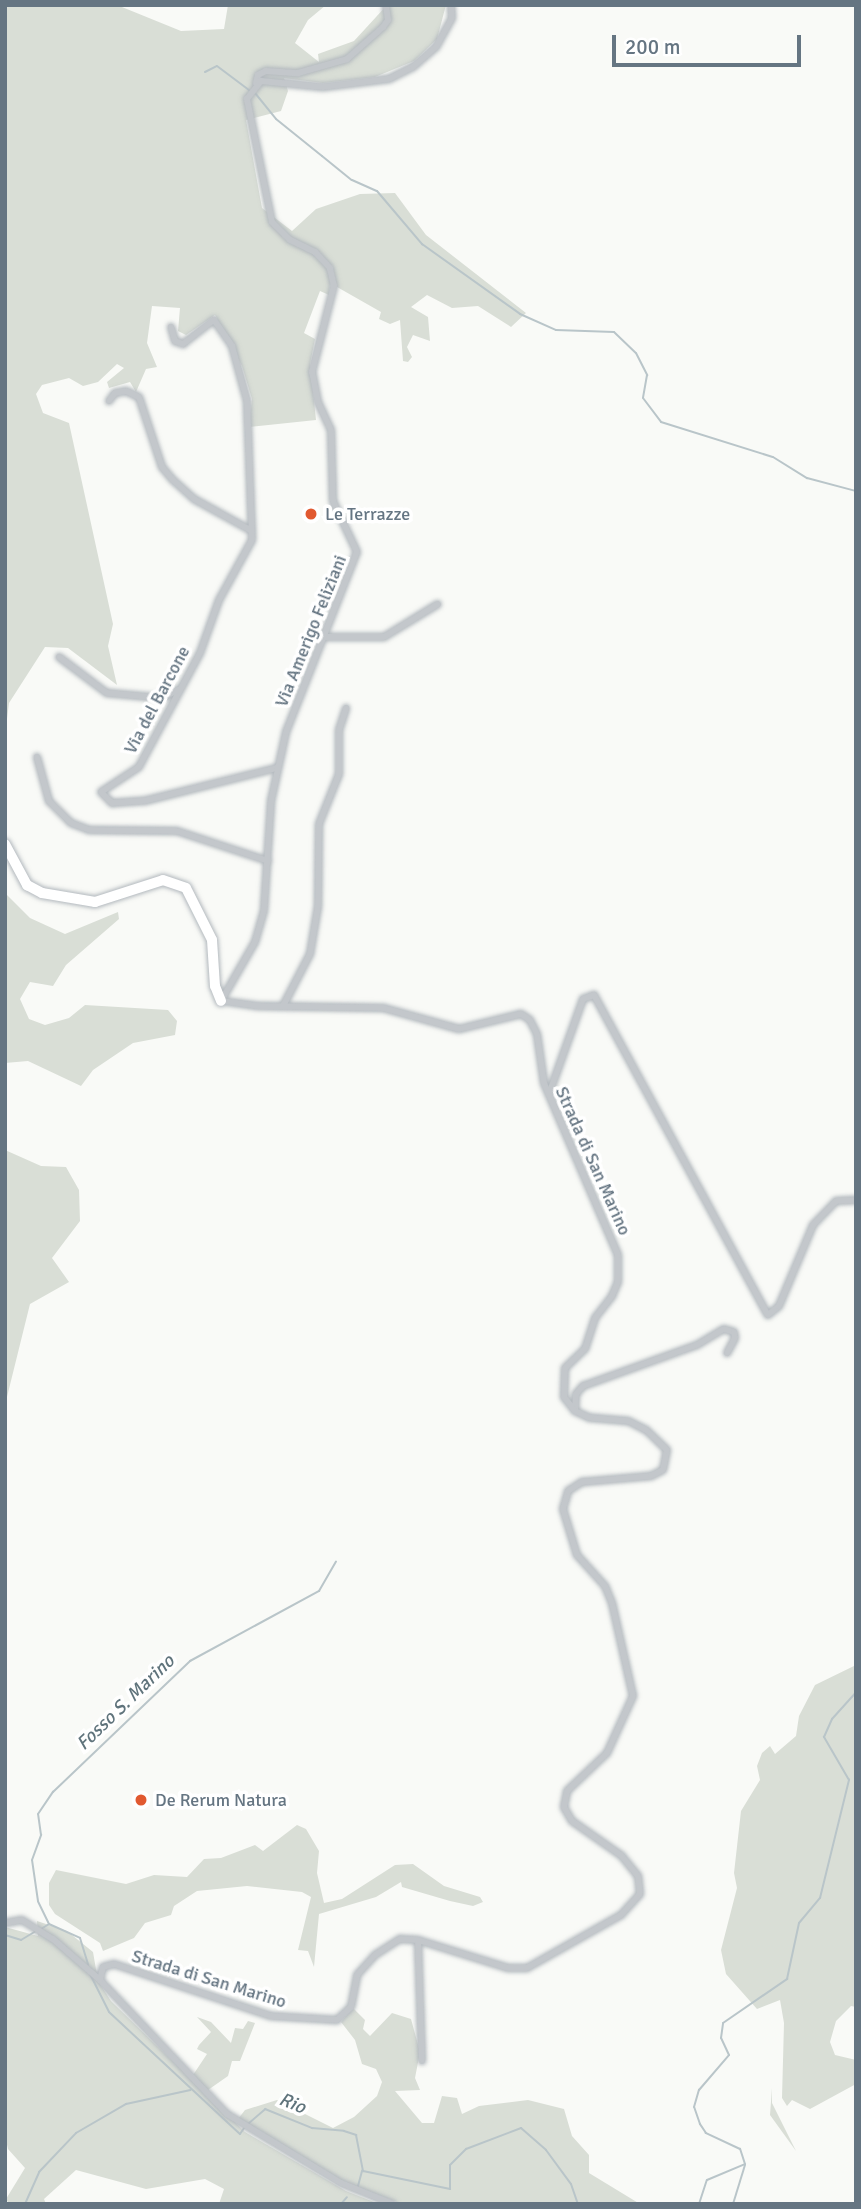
<!DOCTYPE html>
<html>
<head>
<meta charset="utf-8">
<style>
  body { margin:0 }
  #map { position:relative; width:861px; height:2209px; overflow:hidden; background:#f9faf7; font-family:Signika,sans-serif }
  div>[style] { position:absolute }
  .green>* { inset:0; background:#d9ded6 }
  .stream>* { height:2px; margin:-1px; padding:0 1px; transform-origin:1px; border-radius:1px; background:#b9c5c9 }
  .roads { filter:drop-shadow(0 0 2px #b3b9be) drop-shadow(0 0 2px #b3b9be) }
  .street>* { height:6px; margin:-3px; padding:0 3px; transform-origin:3px; border-radius:3px; background:#c3c7cb }
  .secondary>* { height:10px; margin:-5px; padding:0 5px; transform-origin:5px; border-radius:5px; background:#fff }
  .dots>* { width:19px; height:19px; translate:-50% -50%; box-sizing:border-box; border:4px solid #fff; border-radius:50% }
  span { translate:-50% -50%; white-space:nowrap; text-align:center; line-height:1.15; -webkit-text-stroke:7px #fff; paint-order:stroke }
  .poi-label { font-size:18px; color:#657582 }
  .left { translate:0 -50%; text-align:left }
  .street-label { font-size:18px; color:#657582 }
  .water-label { font-size:19px; color:#60747c; font-style:italic }
  .frame { position:absolute; inset:0; border:7px solid #657582; pointer-events:none }
  .scale { position:absolute; left:612px; top:35px; width:189px; height:32px; box-sizing:border-box; border:4px solid #657582; border-top:0; padding-left:9px; font-size:21px; line-height:24px; white-space:nowrap; color:#657582; -webkit-text-stroke:5px #fff; paint-order:stroke }
</style>
</head>
<body>
<div id="map">
  <div class="green">
    <i style="clip-path:polygon(5px 5px,117px 5px,181px 31px,224px 29px,228px 5px,326px 5px,308px 20px,295px 43px,319px 62px,318px 54px,354px 41px,387px 5px,446px 5px,437px 39px,414px 61px,375px 77px,323px 83px,284px 78px,288px 91px,281px 111px,246px 120px,262px 208px,292px 231px,316px 209px,360px 194px,395px 193px,426px 235px,526px 313px,511px 327px,478px 306px,452px 308px,427px 295px,411px 307px,428px 317px,430px 341px,413px 335px,407px 347px,412px 357px,408px 362px,403px 361px,400px 320px,390px 324px,379px 319px,381px 312px,330px 283px,329px 295px,320px 291px,304px 333px,315px 339px,310px 364px,316px 420px,249px 427px,252px 399px,242px 366px,215px 315px,186px 335px,178px 331px,180px 308px,152px 306px,147px 343px,157px 367px,146px 369px,136px 392px,130px 382px,109px 388px,107px 382px,124px 368px,117px 364px,98px 382px,83px 386px,69px 378px,42px 385px,36px 394px,43px 413px,69px 423px,113px 624px,108px 646px,117px 685px,68px 648px,45px 647px,9px 703px,5px 735px)"></i>
    <i style="clip-path:polygon(5px 893px,30px 918px,65px 934px,118px 912px,119px 919px,66px 965px,53px 986px,30px 982px,20px 999px,29px 1019px,45px 1025px,69px 1018px,85px 1005px,168px 1010px,177px 1021px,175px 1035px,133px 1043px,93px 1070px,81px 1086px,28px 1061px,5px 1063px)"></i>
    <i style="clip-path:polygon(5px 1150px,41px 1166px,66px 1167px,79px 1190px,80px 1221px,52px 1258px,69px 1282px,30px 1304px,5px 1405px)"></i>
    <i style="clip-path:polygon(856px 1665px,856px 2007px,851px 2006px,836px 2021px,830px 2042px,835px 2055px,856px 2060px,856px 2084px,810px 2109px,792px 2100px,787px 2106px,782px 2098px,784px 2023px,780px 2000px,757px 2009px,726px 1974px,721px 1950px,737px 1888px,734px 1873px,741px 1811px,760px 1780px,757px 1766px,762px 1753px,770px 1746px,775px 1754px,796px 1736px,799px 1716px,815px 1685px)"></i>
    <i style="clip-path:polygon(297px 1825px,306px 1829px,319px 1851px,317px 1873px,324px 1903px,342px 1899px,395px 1865px,413px 1864px,444px 1886px,480px 1897px,483px 1902px,473px 1906px,450px 1901px,402px 1887px,401px 1882px,376px 1897px,319px 1914px,314px 1967px,308px 1951px,298px 1950px,311px 1897px,302px 1892px,247px 1886px,197px 1891px,174px 1906px,171px 1915px,145px 1923px,134px 1938px,103px 1951px,100px 1943px,55px 1914px,49px 1905px,49px 1883px,56px 1870px,126px 1884px,154px 1875px,187px 1877px,204px 1859px,221px 1858px,255px 1845px,263px 1851px)"></i>
    <i style="clip-path:polygon(37px 1921px,67px 1931px,93px 1952px,98px 1981px,111px 2001px,245px 2132px,346px 2191px,379px 2204px,219px 2204px,224px 2189px,205px 2179px,146px 2189px,76px 2170px,44px 2199px,46px 2204px,9px 2204px,6px 2199px,25px 2168px,8px 2149px,5px 2136px,5px 1927px,38px 1936px)"></i>
    <i style="clip-path:polygon(353px 2008px,365px 2020px,363px 2029px,370px 2036px,392px 2013px,411px 2019px,420px 2052px,415px 2078px,420px 2090px,395px 2091px,422px 2123px,434px 2123px,442px 2096px,457px 2098px,462px 2114px,479px 2106px,528px 2100px,564px 2109px,572px 2136px,589px 2155px,589px 2173px,640px 2204px,402px 2204px,346px 2183px,238px 2119px,245px 2110px,277px 2100px,333px 2128px,354px 2117px,377px 2096px,382px 2082px,376px 2069px,362px 2064px,355px 2040px,341px 2022px)"></i>
    <i style="clip-path:polygon(197px 2017px,211px 2022px,231px 2043px,235px 2028px,243px 2029px,248px 2021px,255px 2023px,240px 2061px,232px 2061px,228px 2076px,208px 2090px,193px 2075px,207px 2054px,197px 2049px,199px 2045px,211px 2032px)"></i>
    <i style="clip-path:polygon(772px 2088px,772px 2103px,796px 2151px,770px 2115px)"></i>
  </div>
  <div class="stream">
    <i style="left:205px;top:72px;width:13px;rotate:-27deg"></i>
    <i style="left:217px;top:66px;width:40px;rotate:37deg"></i>
    <i style="left:255px;top:93px;width:33px;rotate:51deg"></i>
    <i style="left:276px;top:119px;width:59px;rotate:38.8deg"></i>
    <i style="left:322px;top:156px;width:38px;rotate:39deg"></i>
    <i style="left:352px;top:180px;width:27px;rotate:24deg"></i>
    <i style="left:377px;top:191px;width:70px;rotate:49.7deg"></i>
    <i style="left:422px;top:244px;width:120px;rotate:35.5deg"></i>
    <i style="left:520px;top:314px;width:39px;rotate:24deg"></i>
    <i style="left:556px;top:330px;width:58px;rotate:2deg"></i>
    <i style="left:614px;top:332px;width:30px;rotate:44deg"></i>
    <i style="left:636px;top:353px;width:25px;rotate:63deg"></i>
    <i style="left:647px;top:375px;width:23px;rotate:100deg"></i>
    <i style="left:643px;top:398px;width:30px;rotate:53deg"></i>
    <i style="left:661px;top:422px;width:117px;rotate:17.4deg"></i>
    <i style="left:773px;top:457px;width:40px;rotate:32deg"></i>
    <i style="left:807px;top:478px;width:51px;rotate:14.9deg"></i>
    <i style="left:49px;top:1924px;width:25px;rotate:-116deg"></i>
    <i style="left:38px;top:1901px;width:41px;rotate:-98.3deg"></i>
    <i style="left:32px;top:1860px;width:27px;rotate:-70deg"></i>
    <i style="left:41px;top:1835px;width:21px;rotate:-98deg"></i>
    <i style="left:38px;top:1814px;width:27px;rotate:-56deg"></i>
    <i style="left:53px;top:1792px;width:190px;rotate:-43.7deg"></i>
    <i style="left:190px;top:1661px;width:147px;rotate:-28.5deg"></i>
    <i style="left:319px;top:1591px;width:34px;rotate:-60deg"></i>
    <i style="left:41px;top:1929px;width:9px;rotate:-32deg"></i>
    <i style="left:49px;top:1924px;width:34px;rotate:24deg"></i>
    <i style="left:80px;top:1938px;width:28px;rotate:73deg"></i>
    <i style="left:5px;top:1935px;width:17px;rotate:17deg"></i>
    <i style="left:21px;top:1940px;width:17px;rotate:-31deg"></i>
    <i style="left:90px;top:1974px;width:42px;rotate:63.4deg"></i>
    <i style="left:109px;top:2012px;width:179px;rotate:43deg"></i>
    <i style="left:240px;top:2134px;width:7px;rotate:-56deg"></i>
    <i style="left:248px;top:2124px;width:23px;rotate:-41deg"></i>
    <i style="left:265px;top:2109px;width:51px;rotate:22deg"></i>
    <i style="left:312px;top:2128px;width:32px;rotate:5deg"></i>
    <i style="left:344px;top:2131px;width:13px;rotate:18deg"></i>
    <i style="left:356px;top:2135px;width:37px;rotate:79deg"></i>
    <i style="left:363px;top:2171px;width:89px;rotate:11.7deg"></i>
    <i style="left:450px;top:2189px;width:24px;rotate:-90deg"></i>
    <i style="left:450px;top:2165px;width:23px;rotate:-45deg"></i>
    <i style="left:466px;top:2149px;width:59px;rotate:-20.9deg"></i>
    <i style="left:521px;top:2128px;width:33px;rotate:41deg"></i>
    <i style="left:546px;top:2150px;width:42px;rotate:53.7deg"></i>
    <i style="left:571px;top:2184px;width:21px;rotate:71deg"></i>
    <i style="left:358px;top:2186px;width:16px;rotate:-75deg"></i>
    <i style="left:25px;top:2204px;width:35px;rotate:-66deg"></i>
    <i style="left:39px;top:2172px;width:54px;rotate:-46.5deg"></i>
    <i style="left:76px;top:2133px;width:58px;rotate:-30.1deg"></i>
    <i style="left:126px;top:2104px;width:66px;rotate:-12.3deg"></i>
    <i style="left:341px;top:2204px;width:9px;rotate:-49deg"></i>
    <i style="left:597px;top:2204px;width:10px"></i>
    <i style="left:699px;top:2204px;width:25px;rotate:-72deg"></i>
    <i style="left:707px;top:2180px;width:41px;rotate:-22.8deg"></i>
    <i style="left:745px;top:2164px;width:16px;rotate:-108deg"></i>
    <i style="left:740px;top:2149px;width:38px;rotate:-155deg"></i>
    <i style="left:706px;top:2133px;width:11px;rotate:-124deg"></i>
    <i style="left:700px;top:2124px;width:18px;rotate:-109deg"></i>
    <i style="left:694px;top:2107px;width:18px;rotate:-74deg"></i>
    <i style="left:699px;top:2090px;width:46px;rotate:-49.4deg"></i>
    <i style="left:729px;top:2055px;width:19px;rotate:-115deg"></i>
    <i style="left:721px;top:2038px;width:15px;rotate:-82deg"></i>
    <i style="left:723px;top:2023px;width:78px;rotate:-34.5deg"></i>
    <i style="left:787px;top:1979px;width:57px;rotate:-77.9deg"></i>
    <i style="left:799px;top:1923px;width:33px;rotate:-50deg"></i>
    <i style="left:820px;top:1898px;width:122px;rotate:-76.2deg"></i>
    <i style="left:849px;top:1780px;width:50px;rotate:-120.2deg"></i>
    <i style="left:824px;top:1737px;width:20px;rotate:-66deg"></i>
    <i style="left:832px;top:1719px;width:36px;rotate:-48deg"></i>
    <i style="left:733px;top:2204px;width:41px;rotate:-72.9deg"></i>
  </div>
  <div class="roads">
    <div class="street">
      <i style="left:256px;top:83px;width:8px;rotate:-76deg"></i>
      <i style="left:258px;top:75px;width:9px;rotate:-27deg"></i>
      <i style="left:266px;top:71px;width:32px;rotate:4deg"></i>
      <i style="left:298px;top:73px;width:51px;rotate:-15.9deg"></i>
      <i style="left:347px;top:59px;width:48px;rotate:-41.6deg"></i>
      <i style="left:383px;top:27px;width:9px;rotate:-54deg"></i>
      <i style="left:388px;top:20px;width:15px;rotate:-98deg"></i>
      <i style="left:171px;top:327px;width:15px;rotate:74deg"></i>
      <i style="left:175px;top:341px;width:9px;rotate:21deg"></i>
      <i style="left:183px;top:344px;width:39px;rotate:-38deg"></i>
      <i style="left:214px;top:320px;width:32px;rotate:55deg"></i>
      <i style="left:232px;top:346px;width:57px;rotate:74.7deg"></i>
      <i style="left:247px;top:401px;width:139px;rotate:87.9deg"></i>
      <i style="left:252px;top:540px;width:68px;rotate:118.8deg"></i>
      <i style="left:219px;top:600px;width:56px;rotate:109.7deg"></i>
      <i style="left:200px;top:653px;width:129px;rotate:118.2deg"></i>
      <i style="left:139px;top:767px;width:45px;rotate:146.7deg"></i>
      <i style="left:101px;top:792px;width:16px;rotate:45deg"></i>
      <i style="left:112px;top:803px;width:32px;rotate:-4deg"></i>
      <i style="left:144px;top:801px;width:136px;rotate:-14deg"></i>
      <i style="left:109px;top:401px;width:10px;rotate:-53deg"></i>
      <i style="left:115px;top:393px;width:11px;rotate:-10deg"></i>
      <i style="left:126px;top:391px;width:14px;rotate:25deg"></i>
      <i style="left:139px;top:397px;width:74px;rotate:71.8deg"></i>
      <i style="left:162px;top:467px;width:17px;rotate:50deg"></i>
      <i style="left:173px;top:480px;width:28px;rotate:42deg"></i>
      <i style="left:194px;top:499px;width:66px;rotate:28.9deg"></i>
      <i style="left:323px;top:637px;width:61px"></i>
      <i style="left:384px;top:637px;width:63px;rotate:-31.4deg"></i>
      <i style="left:59px;top:657px;width:60px;rotate:36.9deg"></i>
      <i style="left:107px;top:693px;width:55px;rotate:5.2deg"></i>
      <i style="left:162px;top:698px;width:18px;rotate:-27deg"></i>
      <i style="left:37px;top:757px;width:46px;rotate:74.7deg"></i>
      <i style="left:49px;top:801px;width:31px;rotate:45deg"></i>
      <i style="left:71px;top:823px;width:19px;rotate:21deg"></i>
      <i style="left:89px;top:830px;width:88px;rotate:0.7deg"></i>
      <i style="left:177px;top:831px;width:96px;rotate:18.2deg"></i>
      <i style="left:283px;top:1006px;width:59px;rotate:-62.6deg"></i>
      <i style="left:310px;top:954px;width:49px;rotate:-80.5deg"></i>
      <i style="left:318px;top:906px;width:82px;rotate:-89.3deg"></i>
      <i style="left:319px;top:824px;width:54px;rotate:-68.2deg"></i>
      <i style="left:339px;top:774px;width:44px;rotate:-90deg"></i>
      <i style="left:339px;top:730px;width:23px;rotate:-72deg"></i>
      <i style="left:549px;top:1094px;width:101px;rotate:-70.3deg"></i>
      <i style="left:583px;top:999px;width:12px;rotate:-20deg"></i>
      <i style="left:594px;top:995px;width:364px;rotate:61.5deg"></i>
      <i style="left:768px;top:1315px;width:14px;rotate:-39deg"></i>
      <i style="left:779px;top:1306px;width:88px;rotate:-67.2deg"></i>
      <i style="left:813px;top:1225px;width:33px;rotate:-46deg"></i>
      <i style="left:836px;top:1201px;width:20px;rotate:-3deg"></i>
      <i style="left:575px;top:1411px;width:17px;rotate:-87deg"></i>
      <i style="left:576px;top:1394px;width:11px;rotate:-49deg"></i>
      <i style="left:583px;top:1386px;width:121px;rotate:-19.8deg"></i>
      <i style="left:697px;top:1345px;width:31px;rotate:-31deg"></i>
      <i style="left:724px;top:1329px;width:10px;rotate:17deg"></i>
      <i style="left:734px;top:1332px;width:6px;rotate:81deg"></i>
      <i style="left:735px;top:1338px;width:17px;rotate:118deg"></i>
      <i style="left:5px;top:1923px;width:17px;rotate:-10deg"></i>
      <i style="left:22px;top:1920px;width:36px;rotate:32deg"></i>
      <i style="left:53px;top:1939px;width:62px;rotate:41.1deg"></i>
      <i style="left:418px;top:1940px;width:121px;rotate:88.1deg"></i>
      <i style="left:393px;top:2204px;width:56px;rotate:-158deg"></i>
      <i style="left:341px;top:2183px;width:133px;rotate:-148.8deg"></i>
      <i style="left:227px;top:2114px;width:185px;rotate:-133.5deg"></i>
      <i style="left:100px;top:1980px;width:13px;rotate:-77deg"></i>
      <i style="left:103px;top:1967px;width:11px;rotate:-15deg"></i>
      <i style="left:114px;top:1964px;width:165px;rotate:18.3deg"></i>
      <i style="left:271px;top:2016px;width:66px;rotate:3.5deg"></i>
      <i style="left:337px;top:2020px;width:19px;rotate:-43deg"></i>
      <i style="left:351px;top:2007px;width:33px;rotate:-79deg"></i>
      <i style="left:357px;top:1975px;width:27px;rotate:-48deg"></i>
      <i style="left:375px;top:1955px;width:30px;rotate:-33deg"></i>
      <i style="left:400px;top:1939px;width:18px;rotate:3deg"></i>
      <i style="left:418px;top:1940px;width:94px;rotate:17.3deg"></i>
      <i style="left:508px;top:1968px;width:19px"></i>
      <i style="left:527px;top:1968px;width:108px;rotate:-29.4deg"></i>
      <i style="left:621px;top:1915px;width:28px;rotate:-48deg"></i>
      <i style="left:640px;top:1894px;width:18px;rotate:-96deg"></i>
      <i style="left:638px;top:1876px;width:26px;rotate:-129deg"></i>
      <i style="left:622px;top:1856px;width:61px;rotate:-145deg"></i>
      <i style="left:572px;top:1821px;width:16px;rotate:-120deg"></i>
      <i style="left:564px;top:1807px;width:16px;rotate:-79deg"></i>
      <i style="left:567px;top:1791px;width:55px;rotate:-43.5deg"></i>
      <i style="left:607px;top:1753px;width:63px;rotate:-65.5deg"></i>
      <i style="left:633px;top:1696px;width:95px;rotate:-102.7deg"></i>
      <i style="left:612px;top:1603px;width:18px;rotate:-112deg"></i>
      <i style="left:605px;top:1586px;width:42px;rotate:-132.1deg"></i>
      <i style="left:577px;top:1555px;width:48px;rotate:-106.9deg"></i>
      <i style="left:563px;top:1509px;width:19px;rotate:-74deg"></i>
      <i style="left:568px;top:1491px;width:17px;rotate:-33deg"></i>
      <i style="left:582px;top:1482px;width:69px;rotate:-5deg"></i>
      <i style="left:651px;top:1476px;width:13px;rotate:-27deg"></i>
      <i style="left:663px;top:1470px;width:20px;rotate:-79deg"></i>
      <i style="left:667px;top:1450px;width:29px;rotate:-136deg"></i>
      <i style="left:646px;top:1430px;width:20px;rotate:-153deg"></i>
      <i style="left:628px;top:1421px;width:38px;rotate:-175deg"></i>
      <i style="left:590px;top:1418px;width:17px;rotate:-155deg"></i>
      <i style="left:575px;top:1411px;width:18px;rotate:-128deg"></i>
      <i style="left:564px;top:1397px;width:29px;rotate:-88deg"></i>
      <i style="left:565px;top:1368px;width:28px;rotate:-44deg"></i>
      <i style="left:585px;top:1349px;width:33px;rotate:-72deg"></i>
      <i style="left:595px;top:1318px;width:28px;rotate:-52deg"></i>
      <i style="left:612px;top:1296px;width:15px;rotate:-67deg"></i>
      <i style="left:618px;top:1282px;width:27px;rotate:-90deg"></i>
      <i style="left:618px;top:1255px;width:187px;rotate:-113.3deg"></i>
      <i style="left:544px;top:1083px;width:49px;rotate:-98.1deg"></i>
      <i style="left:537px;top:1034px;width:16px;rotate:-117deg"></i>
      <i style="left:530px;top:1020px;width:11px;rotate:-146deg"></i>
      <i style="left:521px;top:1014px;width:64px;rotate:166.4deg"></i>
      <i style="left:459px;top:1029px;width:78px;rotate:-164.4deg"></i>
      <i style="left:384px;top:1008px;width:126px;rotate:-179.1deg"></i>
      <i style="left:258px;top:1006px;width:37px;rotate:-172deg"></i>
      <i style="left:221px;top:1001px;width:68px;rotate:-60deg"></i>
      <i style="left:255px;top:942px;width:33px;rotate:-74deg"></i>
      <i style="left:264px;top:910px;width:109px;rotate:-86.3deg"></i>
      <i style="left:271px;top:801px;width:71px;rotate:-77.7deg"></i>
      <i style="left:286px;top:732px;width:193px;rotate:-68.5deg"></i>
      <i style="left:357px;top:552px;width:56px;rotate:-115.2deg"></i>
      <i style="left:333px;top:501px;width:71px;rotate:-91.6deg"></i>
      <i style="left:331px;top:430px;width:31px;rotate:-115deg"></i>
      <i style="left:318px;top:402px;width:31px;rotate:-101deg"></i>
      <i style="left:312px;top:372px;width:89px;rotate:-75.7deg"></i>
      <i style="left:334px;top:286px;width:18px;rotate:-103deg"></i>
      <i style="left:330px;top:268px;width:22px;rotate:-133deg"></i>
      <i style="left:315px;top:252px;width:28px;rotate:-154deg"></i>
      <i style="left:290px;top:240px;width:25px;rotate:-135deg"></i>
      <i style="left:272px;top:222px;width:126px;rotate:-101.5deg"></i>
      <i style="left:247px;top:99px;width:23px;rotate:-52deg"></i>
      <i style="left:261px;top:81px;width:62px;rotate:5.5deg"></i>
      <i style="left:323px;top:87px;width:66px;rotate:-6.9deg"></i>
      <i style="left:389px;top:79px;width:27px;rotate:-27deg"></i>
      <i style="left:413px;top:67px;width:30px;rotate:-41deg"></i>
      <i style="left:436px;top:47px;width:33px;rotate:-61deg"></i>
      <i style="left:452px;top:18px;width:13px;rotate:-94deg"></i>
    </div>
    <div class="secondary">
      <i style="left:5px;top:844px;width:47px;rotate:61.8deg"></i>
      <i style="left:27px;top:885px;width:17px;rotate:28deg"></i>
      <i style="left:42px;top:893px;width:54px;rotate:9.6deg"></i>
      <i style="left:95px;top:902px;width:71px;rotate:-17.9deg"></i>
      <i style="left:163px;top:880px;width:24px;rotate:19deg"></i>
      <i style="left:186px;top:888px;width:58px;rotate:63.4deg"></i>
      <i style="left:212px;top:940px;width:46px;rotate:86.3deg"></i>
      <i style="left:215px;top:986px;width:16px;rotate:68deg"></i>
    </div>
  </div>
  <div class="dots">
    <i style="left:311px;top:514px;background:#e15930"></i>
    <i style="left:141px;top:1800px;background:#e15930"></i>
  </div>
  <div class="poi-label">
    <span class="left" style="left:325px;top:514px">Le Terrazze</span>
    <span class="left" style="left:155px;top:1800px">De Rerum Natura</span>
  </div>
  <div class="street-label">
    <span style="left:311px;top:631px;rotate:-68deg">Via Amerigo Feliziani</span>
    <span style="left:157px;top:700px;rotate:-62deg">Via del Barcone</span>
    <span style="left:593px;top:1161px;rotate:66deg">Strada di San Marino</span>
    <span style="left:209px;top:1979px;rotate:17deg">Strada di San Marino</span>
  </div>
  <div class="water-label">
    <span style="left:126px;top:1703px;rotate:-44deg">Fosso S. Marino</span>
    <span style="left:292px;top:2104px;rotate:22deg">Rio</span>
  </div>
  <div class="frame"></div>
  <div class="scale">200 m</div>
</div>
</body>
</html>
